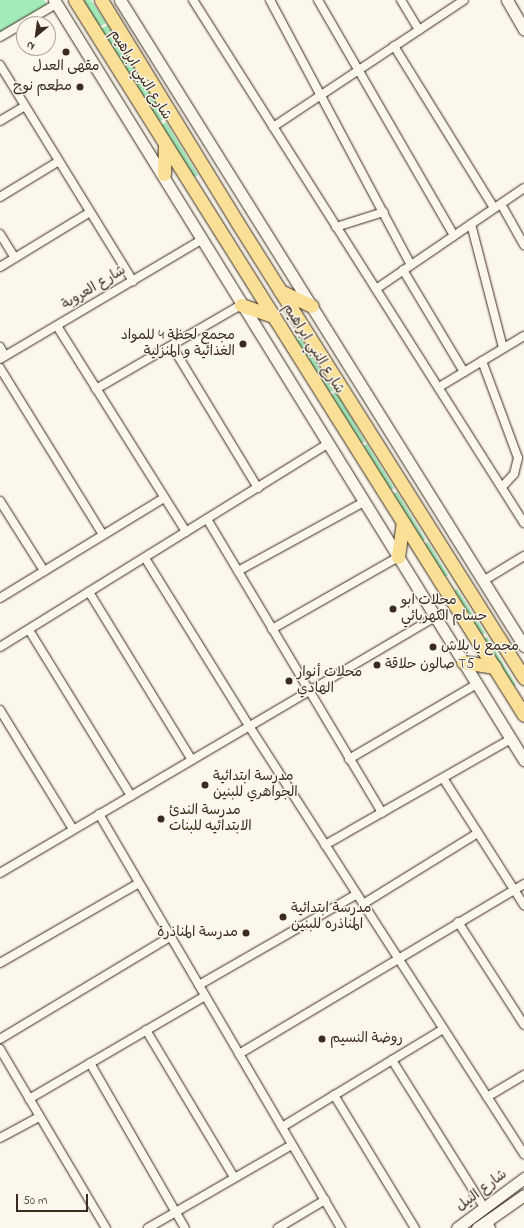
<!DOCTYPE html>
<html>
<head>
<meta charset="utf-8">
<style>
  body { margin:0 }
  #map { position:relative; width:524px; height:1228px; overflow:hidden; background:#fbf7ec; font-family:"Indie Flower","Playpen Sans Arabic",sans-serif }
  div>[style] { position:absolute }
  .green>* { inset:0; background:#a3ebb9 }
  .roads { filter:drop-shadow(0 0 1px #3b2a1e) drop-shadow(0 0 1px #3b2a1e) }
  .street>* { height:8px; margin:-4px; padding:0 4px; transform-origin:4px; border-radius:4px; background:#fbf7ec }
  .secondary>* { height:11px; margin:-5.5px; padding:0 5.5px; transform-origin:5.5px; border-radius:5.5px; background:#fbf7ec }
  .primary>* { height:13px; margin:-6.5px; padding:0 6.5px; transform-origin:6.5px; border-radius:6.5px; background:#fadf96 }
  .dots>* { width:11px; height:11px; translate:-50% -50%; box-sizing:border-box; border:2px solid #fbf7ec; border-radius:50% }
  span { translate:-50% -50%; white-space:nowrap; text-align:center; line-height:1.15; -webkit-text-stroke:3px #fbf7ec; paint-order:stroke }
  .poi-label { font-size:14px; color:#3b2a1e }
  .right { translate:-100% -50%; text-align:right }
  .left { translate:0 -50%; text-align:left }
  .street-label { font-size:14px; color:#3b2a1e }
  .north { position:absolute; left:16px; top:16px; width:40px; height:40px; box-sizing:border-box; background:#fbf7ec; border:1px solid #aea59a; border-radius:50%; rotate:209deg; font-size:11px; font-weight:700; line-height:16px; text-align:center; color:#3b2a1e }
  .north::after { content:''; display:block; margin:auto; width:14px; height:18px; background:#3b2a1e; clip-path:polygon(50% 0,100% 100%,50% 72%,0 100%) }
  .scale { position:absolute; left:16px; top:1194px; width:72px; height:18px; box-sizing:border-box; border:2px solid #3b2a1e; border-top:0; padding-left:5px; font-size:12px; line-height:14px; white-space:nowrap; color:#3b2a1e; -webkit-text-stroke:3px #fbf7ec; paint-order:stroke }
</style>
</head>
<body>
<div id="map">
  <div class="green">
    <i style="clip-path:polygon(0 0,44px 0,47px 5px,0 33px)"></i>
    <i style="clip-path:polygon(82px 0,91px 0,106px 23px,99px 27px)"></i>
    <i style="clip-path:polygon(108px 25px,136px 71px,129px 75px,100px 29px)"></i>
    <i style="clip-path:polygon(138px 73px,166px 118px,159px 122px,130px 77px)"></i>
    <i style="clip-path:polygon(166px 122px,198px 175px,190px 180px,158px 127px)"></i>
    <i style="clip-path:polygon(299px 335px,333px 390px,327px 394px,292px 338px)"></i>
    <i style="clip-path:polygon(336px 392px,365px 441px,358px 445px,329px 396px)"></i>
    <i style="clip-path:polygon(367px 444px,394px 488px,388px 492px,360px 448px)"></i>
    <i style="clip-path:polygon(397px 492px,425px 539px,420px 543px,390px 496px)"></i>
    <i style="clip-path:polygon(428px 542px,448px 575px,442px 579px,422px 546px)"></i>
    <i style="clip-path:polygon(457px 589px,485px 633px,479px 637px,451px 592px)"></i>
    <i style="clip-path:polygon(487px 637px,516px 685px,511px 688px,481px 640px)"></i>
  </div>
  <div class="roads">
    <div class="street">
      <i style="left:193px;top:0;width:619px;rotate:57.67deg"></i>
      <i style="left:270px;top:0;width:300px;rotate:62deg"></i>
      <i style="left:318px;top:0;width:272px;rotate:60deg"></i>
      <i style="left:401px;top:0;width:35px;rotate:59deg"></i>
      <i style="left:0;top:37px;width:65px;rotate:-30.5deg"></i>
      <i style="left:394px;top:46px;width:190px;rotate:58.3deg"></i>
      <i style="left:0;top:65px;width:254px;rotate:58.4deg"></i>
      <i style="left:0;top:121px;width:29px;rotate:-31deg"></i>
      <i style="left:273px;top:127px;width:229px;rotate:-33.6deg"></i>
      <i style="left:0;top:197px;width:69px;rotate:-31.4deg"></i>
      <i style="left:501px;top:204px;width:47px;rotate:60.7deg"></i>
      <i style="left:471px;top:224px;width:128px;rotate:75.5deg"></i>
      <i style="left:336px;top:227px;width:50px;rotate:-17.4deg"></i>
      <i style="left:0;top:234px;width:28px;rotate:58deg"></i>
      <i style="left:0;top:267px;width:105px;rotate:-31.4deg"></i>
      <i style="left:403px;top:270px;width:119px;rotate:59.1deg"></i>
      <i style="left:376px;top:289px;width:179px;rotate:-34.3deg"></i>
      <i style="left:57px;top:326px;width:243px;rotate:57.9deg"></i>
      <i style="left:172px;top:346px;width:166px;rotate:58.8deg"></i>
      <i style="left:0;top:347px;width:10px;rotate:61deg"></i>
      <i style="left:0;top:359px;width:234px;rotate:-30.6deg"></i>
      <i style="left:482px;top:361px;width:103px;rotate:69.6deg"></i>
      <i style="left:518px;top:458px;width:16px;rotate:104deg"></i>
      <i style="left:514px;top:474px;width:16px;rotate:133deg"></i>
      <i style="left:0;top:368px;width:196px;rotate:58.3deg"></i>
      <i style="left:439px;top:387px;width:99px;rotate:-31deg"></i>
      <i style="left:96px;top:389px;width:168px;rotate:-30.1deg"></i>
      <i style="left:0;top:501px;width:83px;rotate:57.8deg"></i>
      <i style="left:207px;top:519px;width:342px;rotate:59.2deg"></i>
      <i style="left:145px;top:558px;width:198px;rotate:58.2deg"></i>
      <i style="left:249px;top:726px;width:509px;rotate:57.28deg"></i>
      <i style="left:238px;top:571px;width:144px;rotate:-28.7deg"></i>
      <i style="left:483px;top:581px;width:48px;rotate:-31.4deg"></i>
      <i style="left:89px;top:592px;width:197px;rotate:58.5deg"></i>
      <i style="left:0;top:598px;width:192px;rotate:-31.4deg"></i>
      <i style="left:272px;top:629px;width:145px;rotate:-29.7deg"></i>
      <i style="left:29px;top:630px;width:195px;rotate:58.4deg"></i>
      <i style="left:0;top:647px;width:386px;rotate:-31.8deg"></i>
      <i style="left:0;top:710px;width:140px;rotate:58.5deg"></i>
      <i style="left:349px;top:759px;width:148px;rotate:-30.4deg"></i>
      <i style="left:443px;top:778px;width:151px;rotate:57.5deg"></i>
      <i style="left:99px;top:814px;width:480px;rotate:59.7deg"></i>
      <i style="left:325px;top:845px;width:214px;rotate:-29.7deg"></i>
      <i style="left:0;top:873px;width:505px;rotate:-30.48deg"></i>
      <i style="left:363px;top:904px;width:135px;rotate:-31.7deg"></i>
      <i style="left:458px;top:922px;width:122px;rotate:57.3deg"></i>
      <i style="left:0;top:963px;width:160px;rotate:-29.9deg"></i>
      <i style="left:199px;top:985px;width:182px;rotate:-29.9deg"></i>
      <i style="left:146px;top:1030px;width:171px;rotate:59.1deg"></i>
      <i style="left:0;top:1039px;width:198px;rotate:-31deg"></i>
      <i style="left:0;top:1049px;width:208px;rotate:59.4deg"></i>
      <i style="left:239px;top:1054px;width:332px;rotate:-30.8deg"></i>
      <i style="left:392px;top:1060px;width:173px;rotate:58deg"></i>
      <i style="left:90px;top:1063px;width:190px;rotate:60.1deg"></i>
      <i style="left:334px;top:1095px;width:156px;rotate:58.7deg"></i>
      <i style="left:487px;top:1097px;width:43px;rotate:-30.7deg"></i>
      <i style="left:29px;top:1099px;width:204px;rotate:-30.3deg"></i>
      <i style="left:282px;top:1127px;width:188px;rotate:-31.3deg"></i>
      <i style="left:0;top:1138px;width:44px;rotate:-28.3deg"></i>
      <i style="left:487px;top:1221px;width:8px;rotate:60deg"></i>
      <i style="left:148px;top:1228px;width:166px;rotate:-30deg"></i>
      <i style="left:278px;top:1228px;width:55px;rotate:-30.8deg"></i>
    </div>
    <div class="secondary">
      <i style="left:54px;top:0;width:894px;rotate:58.27deg"></i>
      <i style="left:120px;top:0;width:762px;rotate:57.98deg"></i>
      <i style="left:507px;top:0;width:34px;rotate:60deg"></i>
      <i style="left:457px;top:1228px;width:84px;rotate:-36.7deg"></i>
      <i style="left:477px;top:1228px;width:57px;rotate:-35.1deg"></i>
    </div>
    <div class="primary">
      <i style="left:75px;top:0;width:844px;rotate:57.87deg"></i>
      <i style="left:101px;top:0;width:260px;rotate:58.5deg"></i>
      <i style="left:237px;top:222px;width:539px;rotate:57.81deg"></i>
      <i style="left:164px;top:174px;width:28px;rotate:-88deg"></i>
      <i style="left:280px;top:291px;width:35px;rotate:25deg"></i>
      <i style="left:241px;top:305px;width:34px;rotate:19deg"></i>
      <i style="left:398px;top:557px;width:35px;rotate:-82deg"></i>
      <i style="left:463px;top:662px;width:32px;rotate:9deg"></i>
    </div>
  </div>
  <div class="dots">
    <i style="left:66px;top:52px;background:#3b2a1e"></i>
    <i style="left:80px;top:87px;background:#3b2a1e"></i>
    <i style="left:243px;top:344px;background:#3b2a1e"></i>
    <i style="left:393px;top:609px;background:#3b2a1e"></i>
    <i style="left:433px;top:647px;background:#3b2a1e"></i>
    <i style="left:377px;top:665px;background:#3b2a1e"></i>
    <i style="left:289px;top:681px;background:#3b2a1e"></i>
    <i style="left:205px;top:785px;background:#3b2a1e"></i>
    <i style="left:161px;top:819px;background:#3b2a1e"></i>
    <i style="left:283px;top:917px;background:#3b2a1e"></i>
    <i style="left:246px;top:933px;background:#3b2a1e"></i>
    <i style="left:322px;top:1039px;background:#3b2a1e"></i>
  </div>
  <div class="poi-label">
    <span style="left:66px;top:67px">مقهى العدل</span>
    <span class="right" style="left:72px;top:87px">مطعم نوح</span>
    <span class="right" style="left:235px;top:344px">مجمع لحظة 4 للمواد<br>الغذائية و المنزلية</span>
    <span class="left" style="left:401px;top:609px">محلات ابو<br>حسام الكهربائي</span>
    <span class="left" style="left:441px;top:647px">مجمع يا بلاش</span>
    <span class="left" style="left:385px;top:665px">صالون حلاقة T5</span>
    <span class="left" style="left:297px;top:681px">محلات أنوار<br>الهادي</span>
    <span class="left" style="left:213px;top:785px">مدرسة ابتدائية<br>الجواهري للبنين</span>
    <span class="left" style="left:169px;top:819px">مدرسة الندئ<br>الابتدائيه للبنات</span>
    <span class="left" style="left:291px;top:917px">مدرسة ابتدائية<br>المناذره للبنين</span>
    <span class="right" style="left:238px;top:933px">مدرسة المناذرة</span>
    <span class="left" style="left:330px;top:1039px">روضة النسيم</span>
  </div>
  <div class="street-label">
    <span style="left:140px;top:75px;rotate:58deg">شارع النبي ابراهيم</span>
    <span style="left:94px;top:288px;rotate:-31deg">شارع العروبة</span>
    <span style="left:313px;top:349px;rotate:58deg">شارع النبي ابراهيم</span>
    <span style="left:482px;top:1191px;rotate:-37deg">شارع النيل</span>
  </div>
  <div class="north">N</div>
  <div class="scale">50 m</div>
</div>
</body>
</html>
